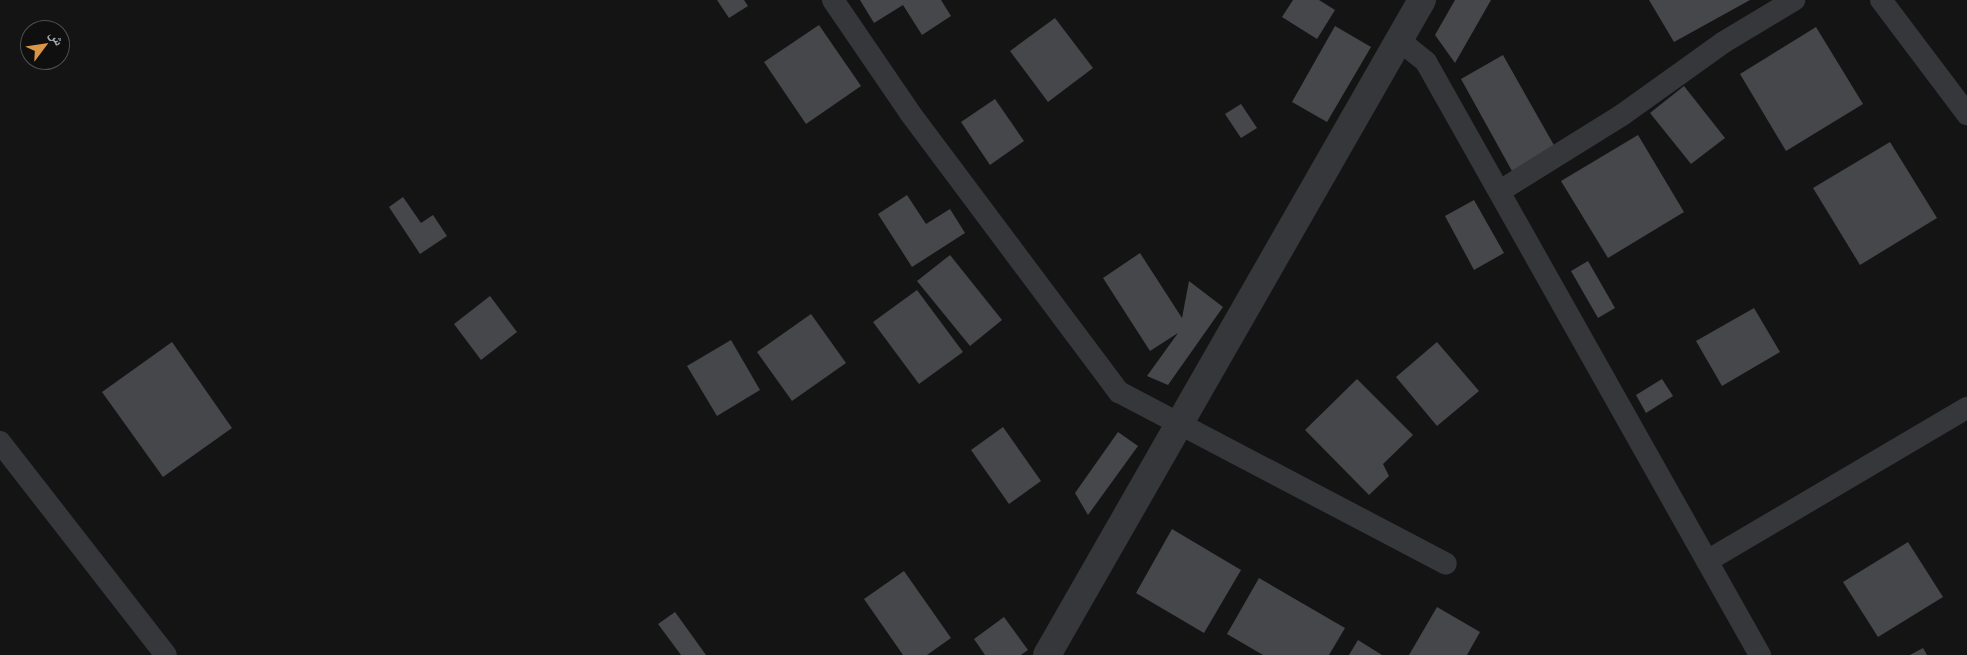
<!DOCTYPE html>
<html>
<head>
<meta charset="utf-8">
<style>
  body { margin:0 }
  #map { position:relative; width:1967px; height:655px; overflow:hidden; background:#141415; font-family:Quicksand,"Noto Naskh Arabic",sans-serif }
  div>[style] { position:absolute }
  .building>* { inset:0; background:#46474a }
  .minor>* { height:22px; margin:-11px; padding:0 11px; transform-origin:11px; border-radius:11px; background:#35373a }
  .tertiary>* { height:28px; margin:-14px; padding:0 14px; transform-origin:14px; border-radius:14px; background:#35373a }
  span { translate:-50% -50%; white-space:nowrap; text-align:center; line-height:1.15; -webkit-text-stroke:4px #0f0f10; paint-order:stroke }
  .north { position:absolute; left:20px; top:20px; width:50px; height:50px; box-sizing:border-box; background:#0f0f10; border:1px solid #4c4e52; border-radius:50%; rotate:59deg; font-size:14px; font-weight:700; line-height:20px; text-align:center; color:#a7adb4 }
  .north::after { content:''; display:block; margin:auto; width:18px; height:22px; background:#db9546; clip-path:polygon(50% 0,100% 100%,50% 72%,0 100%) }
</style>
</head>
<body>
<div id="map">
  <div class="building">
    <i style="clip-path:polygon(717px 0,744px 0,748px 6px,729px 18px)"></i>
    <i style="clip-path:polygon(860px 0,941px 0,951px 16px,922px 35px,903px 5px,874px 23px)"></i>
    <i style="clip-path:polygon(1293px 0,1319px 0,1335px 10px,1317px 39px,1282px 17px)"></i>
    <i style="clip-path:polygon(1455px 0,1491px 0,1455px 63px,1435px 35px)"></i>
    <i style="clip-path:polygon(1649px 0,1750px 0,1674px 42px)"></i>
    <i style="clip-path:polygon(1055px 18px,1093px 68px,1048px 102px,1010px 51px)"></i>
    <i style="clip-path:polygon(819px 25px,861px 86px,806px 124px,764px 62px)"></i>
    <i style="clip-path:polygon(1335px 26px,1371px 47px,1327px 122px,1292px 102px)"></i>
    <i style="clip-path:polygon(1816px 27px,1863px 104px,1786px 151px,1740px 74px)"></i>
    <i style="clip-path:polygon(1503px 55px,1555px 147px,1512px 171px,1461px 79px)"></i>
    <i style="clip-path:polygon(1684px 86px,1725px 138px,1691px 164px,1650px 113px)"></i>
    <i style="clip-path:polygon(995px 99px,1024px 141px,990px 165px,961px 122px)"></i>
    <i style="clip-path:polygon(1241px 104px,1257px 128px,1241px 138px,1225px 114px)"></i>
    <i style="clip-path:polygon(1638px 135px,1684px 212px,1608px 258px,1561px 181px)"></i>
    <i style="clip-path:polygon(1890px 142px,1937px 218px,1860px 265px,1813px 188px)"></i>
    <i style="clip-path:polygon(907px 195px,926px 224px,950px 209px,965px 233px,912px 267px,878px 214px)"></i>
    <i style="clip-path:polygon(403px 197px,421px 223px,433px 215px,447px 236px,420px 254px,389px 207px)"></i>
    <i style="clip-path:polygon(1474px 200px,1504px 253px,1474px 270px,1445px 216px)"></i>
    <i style="clip-path:polygon(1140px 253px,1182px 318px,1189px 281px,1223px 307px,1168px 385px,1147px 376px,1178px 333px,1150px 351px,1103px 278px)"></i>
    <i style="clip-path:polygon(950px 255px,1002px 320px,970px 346px,917px 281px)"></i>
    <i style="clip-path:polygon(1588px 261px,1615px 308px,1598px 318px,1571px 271px)"></i>
    <i style="clip-path:polygon(917px 290px,963px 352px,919px 384px,873px 322px)"></i>
    <i style="clip-path:polygon(490px 296px,517px 332px,481px 360px,454px 324px)"></i>
    <i style="clip-path:polygon(1754px 308px,1780px 352px,1722px 386px,1696px 341px)"></i>
    <i style="clip-path:polygon(811px 314px,846px 363px,792px 401px,757px 352px)"></i>
    <i style="clip-path:polygon(731px 340px,760px 390px,717px 416px,687px 366px)"></i>
    <i style="clip-path:polygon(172px 342px,232px 428px,163px 477px,102px 392px)"></i>
    <i style="clip-path:polygon(1437px 342px,1479px 391px,1437px 426px,1396px 377px)"></i>
    <i style="clip-path:polygon(1357px 379px,1413px 435px,1383px 464px,1389px 476px,1369px 495px,1305px 430px)"></i>
    <i style="clip-path:polygon(1662px 379px,1673px 396px,1646px 413px,1636px 395px)"></i>
    <i style="clip-path:polygon(1003px 427px,1041px 481px,1009px 504px,971px 450px)"></i>
    <i style="clip-path:polygon(1118px 432px,1138px 446px,1088px 515px,1075px 493px)"></i>
    <i style="clip-path:polygon(1172px 529px,1241px 570px,1204px 633px,1136px 593px)"></i>
    <i style="clip-path:polygon(1908px 542px,1943px 597px,1878px 637px,1843px 582px)"></i>
    <i style="clip-path:polygon(904px 571px,951px 638px,927px 655px,903px 655px,864px 599px)"></i>
    <i style="clip-path:polygon(1259px 578px,1345px 628px,1329px 655px,1263px 655px,1227px 634px)"></i>
    <i style="clip-path:polygon(1437px 607px,1480px 632px,1467px 655px,1409px 655px)"></i>
    <i style="clip-path:polygon(675px 612px,706px 655px,681px 655px,658px 624px)"></i>
    <i style="clip-path:polygon(1004px 617px,1028px 650px,1021px 655px,985px 655px,974px 639px)"></i>
    <i style="clip-path:polygon(1358px 640px,1382px 655px,1349px 655px)"></i>
    <i style="clip-path:polygon(1923px 648px,1927px 655px,1910px 655px)"></i>
  </div>
  <div class="minor">
    <i style="left:833px;top:0;width:137px;rotate:55.7deg"></i>
    <i style="left:910px;top:113px;width:349px;rotate:53.2deg"></i>
    <i style="left:1119px;top:392px;width:369px;rotate:27.7deg"></i>
    <i style="left:1881px;top:0;width:143px;rotate:53deg"></i>
    <i style="left:1399px;top:40px;width:35px;rotate:39deg"></i>
    <i style="left:1426px;top:62px;width:681px;rotate:60.61deg"></i>
    <i style="left:1500px;top:191px;width:144px;rotate:-31.9deg"></i>
    <i style="left:1622px;top:115px;width:125px;rotate:-35.6deg"></i>
    <i style="left:1724px;top:42px;width:82px;rotate:-31deg"></i>
    <i style="left:0;top:442px;width:270px;rotate:52.1deg"></i>
    <i style="left:1707px;top:561px;width:302px;rotate:-30.5deg"></i>
  </div>
  <div class="tertiary">
    <i style="left:1047px;top:655px;width:755px;rotate:-60.21deg"></i>
  </div>
  <div class="north">ش</div>
</div>
</body>
</html>
